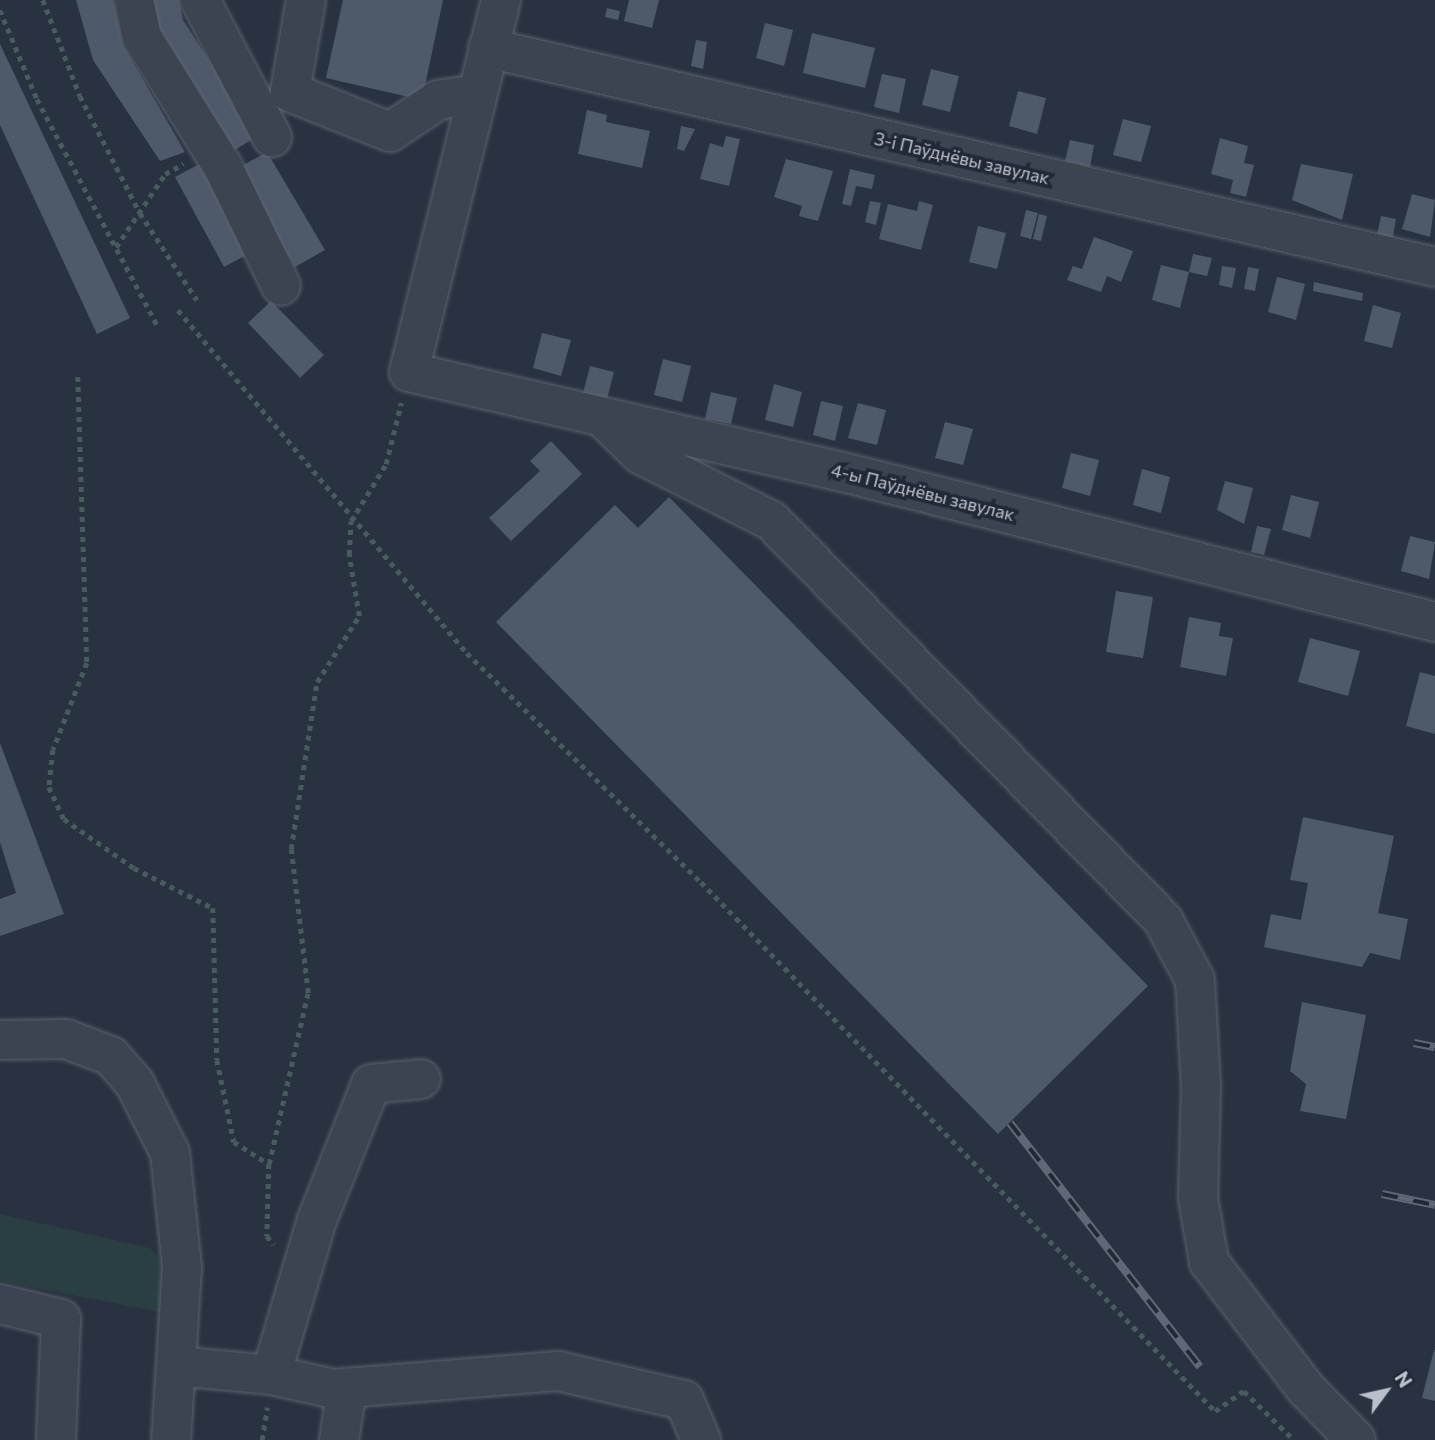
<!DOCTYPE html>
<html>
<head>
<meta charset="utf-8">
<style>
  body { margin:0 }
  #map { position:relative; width:1435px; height:1440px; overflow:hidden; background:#283241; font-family:Commissioner,sans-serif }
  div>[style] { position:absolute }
  .green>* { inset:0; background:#2a3f42 }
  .building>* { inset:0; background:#4e596a }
  .path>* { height:4.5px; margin-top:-2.25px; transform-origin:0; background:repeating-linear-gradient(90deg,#485b5f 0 5px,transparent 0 10px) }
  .roads { filter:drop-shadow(0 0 2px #5a626e) drop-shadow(0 0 2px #5a626e) }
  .minor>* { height:38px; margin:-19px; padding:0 19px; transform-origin:19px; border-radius:19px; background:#3c4451 }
  .rail>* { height:8px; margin-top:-4px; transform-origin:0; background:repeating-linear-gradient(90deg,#212936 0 16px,#5f6877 0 32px); box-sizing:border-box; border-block:2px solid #5f6877 }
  span { translate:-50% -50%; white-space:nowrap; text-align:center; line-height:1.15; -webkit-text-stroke:7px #212936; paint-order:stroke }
  .street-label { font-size:18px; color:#b9c0cb }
  .north { position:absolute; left:1351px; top:1356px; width:70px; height:70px; -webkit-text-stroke:5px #212936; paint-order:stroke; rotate:57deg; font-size:19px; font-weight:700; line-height:28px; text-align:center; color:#b9c0cb }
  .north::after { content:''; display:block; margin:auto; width:24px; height:32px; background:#b9c0cb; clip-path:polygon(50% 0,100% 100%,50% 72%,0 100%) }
</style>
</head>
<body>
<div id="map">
  <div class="green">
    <i style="clip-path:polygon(0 1214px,150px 1248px,166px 1265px,164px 1313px,0 1281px)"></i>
  </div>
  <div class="building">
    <i style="clip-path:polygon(76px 0,113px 0,123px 45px,185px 152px,160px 161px,93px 60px)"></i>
    <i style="clip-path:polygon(147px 0,179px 0,183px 20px,258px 136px,226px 155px,155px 36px)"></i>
    <i style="clip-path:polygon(343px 0,443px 0,422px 100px,326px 78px)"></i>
    <i style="clip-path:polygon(629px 0,659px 0,652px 28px,624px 21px)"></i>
    <i style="clip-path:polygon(607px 8px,620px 11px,618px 20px,605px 17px)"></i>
    <i style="clip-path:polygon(765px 23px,793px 30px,784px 66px,756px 58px)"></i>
    <i style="clip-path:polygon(812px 33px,875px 48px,865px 88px,803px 73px)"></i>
    <i style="clip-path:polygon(696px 40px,707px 42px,703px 69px,691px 66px)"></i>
    <i style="clip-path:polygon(0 44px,130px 318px,97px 334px,0 125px)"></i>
    <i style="clip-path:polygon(931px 69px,959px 76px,950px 112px,922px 105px)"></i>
    <i style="clip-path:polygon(882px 74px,906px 79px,899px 113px,874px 107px)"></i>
    <i style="clip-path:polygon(1018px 91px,1046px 98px,1037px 134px,1009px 126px)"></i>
    <i style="clip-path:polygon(587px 110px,607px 115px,606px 122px,650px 131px,642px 168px,578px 154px)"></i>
    <i style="clip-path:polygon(1123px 119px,1151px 126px,1141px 162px,1113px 155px)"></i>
    <i style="clip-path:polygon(681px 126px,695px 129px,684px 151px,677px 149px)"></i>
    <i style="clip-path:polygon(726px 136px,740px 139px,729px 186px,700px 179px,710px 143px,723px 147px)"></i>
    <i style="clip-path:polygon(1220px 138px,1248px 146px,1244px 163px,1254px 165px,1246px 197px,1230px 193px,1233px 180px,1211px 174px)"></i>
    <i style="clip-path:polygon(1070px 140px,1094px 145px,1090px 167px,1065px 161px)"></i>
    <i style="clip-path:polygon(267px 152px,325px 250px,295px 267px,238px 168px)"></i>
    <i style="clip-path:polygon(786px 159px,833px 171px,818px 221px,799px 216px,802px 206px,774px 197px)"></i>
    <i style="clip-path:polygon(203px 162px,252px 252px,224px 267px,175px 177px)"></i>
    <i style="clip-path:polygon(1301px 164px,1353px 174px,1342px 220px,1292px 200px)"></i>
    <i style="clip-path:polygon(850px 169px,875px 175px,872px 189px,856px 186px,851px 206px,842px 204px)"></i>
    <i style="clip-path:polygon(1412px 194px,1435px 200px,1430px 237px,1402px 229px)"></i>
    <i style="clip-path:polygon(870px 201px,881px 203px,876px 225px,865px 222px)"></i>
    <i style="clip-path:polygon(919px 201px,933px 205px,921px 250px,879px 239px,888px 204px,917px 211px)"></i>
    <i style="clip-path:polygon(1026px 210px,1038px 213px,1031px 239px,1020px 236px)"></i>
    <i style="clip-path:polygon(1039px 214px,1047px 216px,1041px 241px,1033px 239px)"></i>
    <i style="clip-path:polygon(1381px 216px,1396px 219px,1392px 242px,1376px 239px)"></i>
    <i style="clip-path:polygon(978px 226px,1006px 233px,997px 269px,969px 262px)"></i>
    <i style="clip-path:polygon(1094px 237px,1133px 251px,1121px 282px,1107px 276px,1101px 292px,1067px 280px,1073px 266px,1082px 269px)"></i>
    <i style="clip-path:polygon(1193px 254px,1212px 258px,1207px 276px,1189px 272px)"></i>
    <i style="clip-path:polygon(1161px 265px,1189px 272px,1180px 308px,1152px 300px)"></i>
    <i style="clip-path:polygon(1222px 266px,1236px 268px,1232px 288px,1219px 285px)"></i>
    <i style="clip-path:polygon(1248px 267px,1259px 269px,1255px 291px,1244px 289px)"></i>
    <i style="clip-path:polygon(1277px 277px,1305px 284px,1296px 320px,1268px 312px)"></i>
    <i style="clip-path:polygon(1314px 282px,1363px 293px,1362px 301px,1313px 291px)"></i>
    <i style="clip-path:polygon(271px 301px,324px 355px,300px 378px,248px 323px)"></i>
    <i style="clip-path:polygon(1373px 305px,1401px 313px,1392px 348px,1364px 341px)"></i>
    <i style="clip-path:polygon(542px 333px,571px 340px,561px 376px,533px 368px)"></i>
    <i style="clip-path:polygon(663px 359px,691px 366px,682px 402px,654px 395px)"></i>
    <i style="clip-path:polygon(590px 366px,614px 372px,607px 399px,583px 393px)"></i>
    <i style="clip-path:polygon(774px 384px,802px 392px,793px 427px,765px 420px)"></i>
    <i style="clip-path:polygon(711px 392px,737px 398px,731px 424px,705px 419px)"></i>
    <i style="clip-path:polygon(821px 401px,843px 406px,835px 441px,813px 435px)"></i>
    <i style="clip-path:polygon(858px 403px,886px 410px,877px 445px,848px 438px)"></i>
    <i style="clip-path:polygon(945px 422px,973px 429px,963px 465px,935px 458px)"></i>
    <i style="clip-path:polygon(551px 441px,582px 474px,511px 541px,489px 518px,540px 471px,530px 461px)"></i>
    <i style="clip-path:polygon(1071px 453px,1099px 460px,1090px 496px,1062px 488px)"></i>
    <i style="clip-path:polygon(1142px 469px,1170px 477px,1161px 513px,1133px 505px)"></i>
    <i style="clip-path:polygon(1225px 481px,1253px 488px,1244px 524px,1217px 510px)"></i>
    <i style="clip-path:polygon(1291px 495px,1319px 502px,1310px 538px,1282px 530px)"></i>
    <i style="clip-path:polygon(669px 497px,1148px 986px,998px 1134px,496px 622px,615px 505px,638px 528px)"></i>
    <i style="clip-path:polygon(1257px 526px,1271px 529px,1264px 555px,1251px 552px)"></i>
    <i style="clip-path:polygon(1410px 536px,1435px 542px,1429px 579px,1401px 571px)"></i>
    <i style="clip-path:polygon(1116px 591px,1153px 597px,1143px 658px,1106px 652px)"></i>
    <i style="clip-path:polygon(1189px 617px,1221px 623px,1219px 636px,1233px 638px,1226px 676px,1180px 667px)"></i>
    <i style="clip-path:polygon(1310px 638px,1360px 651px,1348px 696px,1298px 682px)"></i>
    <i style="clip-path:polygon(1420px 672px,1435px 676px,1435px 734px,1406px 726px)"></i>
    <i style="clip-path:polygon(0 743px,64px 914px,0 936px,0 899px,16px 893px,0 842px)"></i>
    <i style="clip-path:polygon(1303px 817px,1394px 836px,1378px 913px,1408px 919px,1400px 960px,1370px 953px,1362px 967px,1264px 947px,1271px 914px,1301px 920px,1308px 883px,1290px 880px)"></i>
    <i style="clip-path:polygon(1302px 1002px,1366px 1015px,1346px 1119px,1300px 1111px,1306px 1084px,1290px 1071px)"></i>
    <i style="clip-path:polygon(1434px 1350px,1435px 1350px,1435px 1401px,1422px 1398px)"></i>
  </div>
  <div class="path">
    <i style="left:43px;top:0;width:103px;rotate:68.9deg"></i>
    <i style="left:80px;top:96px;width:131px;rotate:62.9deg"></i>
    <i style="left:140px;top:213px;width:104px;rotate:56.8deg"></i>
    <i style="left:0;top:10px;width:96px;rotate:67.4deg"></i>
    <i style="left:37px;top:99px;width:256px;rotate:62deg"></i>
    <i style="left:116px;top:247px;width:88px;rotate:-56.1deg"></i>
    <i style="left:165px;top:174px;width:21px;rotate:-29deg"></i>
    <i style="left:178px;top:310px;width:449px;rotate:49.9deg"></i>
    <i style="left:467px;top:653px;width:327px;rotate:44.4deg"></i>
    <i style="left:701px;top:882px;width:738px;rotate:45.82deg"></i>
    <i style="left:1215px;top:1411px;width:35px;rotate:-35deg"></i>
    <i style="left:1244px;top:1391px;width:70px;rotate:44.4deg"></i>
    <i style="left:78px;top:377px;width:286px;rotate:88.2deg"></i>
    <i style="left:87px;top:663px;width:93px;rotate:111.3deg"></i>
    <i style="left:53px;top:750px;width:37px;rotate:96deg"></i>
    <i style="left:49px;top:787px;width:35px;rotate:65deg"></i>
    <i style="left:64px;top:819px;width:85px;rotate:35deg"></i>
    <i style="left:134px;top:868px;width:89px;rotate:26.9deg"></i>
    <i style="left:213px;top:908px;width:152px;rotate:88.5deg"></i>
    <i style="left:217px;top:1060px;width:84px;rotate:78.3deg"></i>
    <i style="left:234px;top:1142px;width:41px;rotate:32.2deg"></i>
    <i style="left:269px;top:1164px;width:72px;rotate:91.6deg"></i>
    <i style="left:267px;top:1236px;width:11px;rotate:52deg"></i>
    <i style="left:269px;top:1164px;width:175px;rotate:-77.2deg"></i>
    <i style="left:308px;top:993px;width:145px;rotate:-96.7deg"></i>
    <i style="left:291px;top:849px;width:169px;rotate:-81.2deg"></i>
    <i style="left:317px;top:682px;width:78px;rotate:-57.5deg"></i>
    <i style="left:359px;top:616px;width:62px;rotate:-99.3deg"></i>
    <i style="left:349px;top:555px;width:34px;rotate:-87deg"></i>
    <i style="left:351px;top:521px;width:67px;rotate:-58.4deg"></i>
    <i style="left:386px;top:464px;width:63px;rotate:-76.2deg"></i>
    <i style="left:262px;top:1440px;width:33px;rotate:-81deg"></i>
  </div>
  <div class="roads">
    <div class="minor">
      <i style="left:134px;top:0;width:38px;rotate:78deg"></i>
      <i style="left:142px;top:37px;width:153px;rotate:58.1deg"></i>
      <i style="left:223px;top:167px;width:132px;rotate:64deg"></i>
      <i style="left:200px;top:0;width:155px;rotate:62.3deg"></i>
      <i style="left:306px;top:0;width:93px;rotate:99.9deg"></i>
      <i style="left:290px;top:92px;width:108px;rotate:21.8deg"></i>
      <i style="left:390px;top:132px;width:58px;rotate:-33.7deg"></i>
      <i style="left:438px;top:100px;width:39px;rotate:-9deg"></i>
      <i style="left:501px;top:0;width:383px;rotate:103.9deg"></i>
      <i style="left:409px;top:372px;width:449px;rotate:13deg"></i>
      <i style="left:847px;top:473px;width:607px;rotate:14.22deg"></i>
      <i style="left:488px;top:48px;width:972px;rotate:13.02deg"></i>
      <i style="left:602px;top:417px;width:53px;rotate:44.2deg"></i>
      <i style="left:640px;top:454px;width:148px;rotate:26.9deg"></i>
      <i style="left:772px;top:521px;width:559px;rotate:45.58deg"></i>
      <i style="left:1163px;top:920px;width:68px;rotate:61.9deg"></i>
      <i style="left:1195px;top:980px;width:106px;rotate:86.8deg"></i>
      <i style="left:1201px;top:1086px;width:112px;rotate:91.5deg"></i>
      <i style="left:1198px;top:1198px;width:65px;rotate:80.2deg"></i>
      <i style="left:1209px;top:1262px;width:160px;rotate:52.6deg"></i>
      <i style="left:1306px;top:1389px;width:71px;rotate:45.6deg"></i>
      <i style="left:0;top:1040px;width:66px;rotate:-0.9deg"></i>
      <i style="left:66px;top:1039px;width:48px;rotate:20.7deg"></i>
      <i style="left:111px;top:1056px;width:37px;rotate:49deg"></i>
      <i style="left:135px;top:1084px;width:77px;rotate:63.1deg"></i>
      <i style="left:170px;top:1153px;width:115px;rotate:84deg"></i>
      <i style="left:182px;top:1267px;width:173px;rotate:93.6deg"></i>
      <i style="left:0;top:1304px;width:63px;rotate:13.8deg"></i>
      <i style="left:61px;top:1319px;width:121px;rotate:92.4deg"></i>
      <i style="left:176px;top:1366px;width:95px;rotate:5.4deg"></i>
      <i style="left:271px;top:1375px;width:65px;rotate:12.5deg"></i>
      <i style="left:334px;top:1389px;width:225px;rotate:-4.6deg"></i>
      <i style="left:558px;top:1371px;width:129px;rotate:13deg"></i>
      <i style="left:684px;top:1400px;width:43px;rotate:67deg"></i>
      <i style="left:271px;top:1375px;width:162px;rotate:-73.5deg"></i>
      <i style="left:317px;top:1220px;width:146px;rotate:-68.3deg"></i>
      <i style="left:371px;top:1084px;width:50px;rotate:-5.7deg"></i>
      <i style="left:339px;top:1440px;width:53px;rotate:-81.3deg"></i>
    </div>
  </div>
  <div class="rail">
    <i style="left:1414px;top:1043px;width:21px;rotate:11deg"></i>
    <i style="left:1010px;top:1123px;width:309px;rotate:52.1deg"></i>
    <i style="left:1382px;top:1194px;width:54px;rotate:11.7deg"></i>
  </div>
  <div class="street-label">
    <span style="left:962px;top:158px;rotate:13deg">3-і Паўднёвы завулак</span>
    <span style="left:923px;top:492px;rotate:14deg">4-ы Паўднёвы завулак</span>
  </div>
  <div class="north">N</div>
</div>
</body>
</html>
